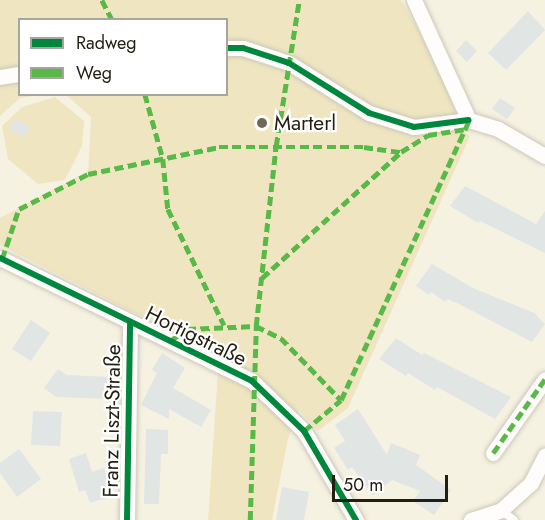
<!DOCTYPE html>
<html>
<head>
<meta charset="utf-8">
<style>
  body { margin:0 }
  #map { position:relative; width:545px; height:520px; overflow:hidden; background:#f6f2e2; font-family:Jost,sans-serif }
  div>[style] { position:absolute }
  .green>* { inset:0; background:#efe6c1 }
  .building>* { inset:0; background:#e1e5e3 }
  .roads { filter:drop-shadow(0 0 2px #ccc8ba) drop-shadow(0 0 2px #ccc8ba) }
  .service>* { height:8px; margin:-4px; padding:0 4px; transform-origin:4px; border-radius:4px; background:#fefdfb }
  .minor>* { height:15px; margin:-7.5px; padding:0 7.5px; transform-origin:7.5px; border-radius:7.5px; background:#fefdfb }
  .quiet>* { height:4.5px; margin-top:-2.25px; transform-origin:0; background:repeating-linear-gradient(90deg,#58b947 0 9px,transparent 0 13.5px) }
  .cycleway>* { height:6px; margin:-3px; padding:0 3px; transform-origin:3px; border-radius:3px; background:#00873e }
  .dots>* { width:16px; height:16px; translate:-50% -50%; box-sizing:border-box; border:3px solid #fff; border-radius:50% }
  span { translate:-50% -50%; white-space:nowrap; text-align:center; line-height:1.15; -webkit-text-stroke:4.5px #fff; paint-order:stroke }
  .poi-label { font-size:21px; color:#221f12 }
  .left { translate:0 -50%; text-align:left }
  .street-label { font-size:21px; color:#221f12 }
  .legend { position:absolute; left:18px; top:18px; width:210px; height:78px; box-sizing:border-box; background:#fff; border:2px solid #a7a5a0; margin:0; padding:8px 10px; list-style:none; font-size:18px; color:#221f12 }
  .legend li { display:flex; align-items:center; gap:12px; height:30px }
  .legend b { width:30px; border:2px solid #a7a5a0 }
  .scale { position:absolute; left:332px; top:475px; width:116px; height:27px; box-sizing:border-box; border:3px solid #221f12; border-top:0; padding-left:8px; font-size:18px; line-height:21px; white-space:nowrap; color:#221f12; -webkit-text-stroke:4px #fff; paint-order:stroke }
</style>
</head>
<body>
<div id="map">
  <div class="green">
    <i style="clip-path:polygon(0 0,401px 0,418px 29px,453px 102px,458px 129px,470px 136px,348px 408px,318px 431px,299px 410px,288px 439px,272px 520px,208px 520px,219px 355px,0 245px,0 218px,88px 171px,91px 117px,66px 95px,226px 94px,226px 20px,20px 20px,20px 94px,40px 95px,20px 98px,0 116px)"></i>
    <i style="clip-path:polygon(55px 97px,84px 121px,82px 146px,65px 180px,38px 184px,8px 159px,2px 126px,22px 107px)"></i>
  </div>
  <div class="building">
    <i style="clip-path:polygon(528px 11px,545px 30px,506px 70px,488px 53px)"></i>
    <i style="clip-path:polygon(466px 40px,477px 51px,467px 62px,456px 51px)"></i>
    <i style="clip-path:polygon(500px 98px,515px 108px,507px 119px,492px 109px)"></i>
    <i style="clip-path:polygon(15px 118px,30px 127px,24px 137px,9px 129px)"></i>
    <i style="clip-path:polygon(465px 186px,536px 224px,545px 211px,545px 253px,480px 221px,478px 223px,450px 206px)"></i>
    <i style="clip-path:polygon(432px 264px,473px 288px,534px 313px,545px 324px,532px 342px,461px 305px,447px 299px,445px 302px,431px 292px,429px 295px,416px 286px)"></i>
    <i style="clip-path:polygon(31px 320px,50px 333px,31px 361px,12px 349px)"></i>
    <i style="clip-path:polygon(396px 338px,422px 355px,424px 353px,511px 397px,495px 419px,437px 387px,435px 390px,408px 373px,406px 376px,379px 359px)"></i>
    <i style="clip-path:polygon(162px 353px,185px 368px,173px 388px,211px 410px,201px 427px,169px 409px,169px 419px,141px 405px,157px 373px,152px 370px)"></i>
    <i style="clip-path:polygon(58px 369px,67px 375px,110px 377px,109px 399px,56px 397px,44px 388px)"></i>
    <i style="clip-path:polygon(358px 409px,387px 455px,391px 443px,420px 455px,416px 465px,451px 490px,434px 515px,413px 501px,420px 491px,392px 480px,373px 495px,352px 467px,348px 470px,334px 448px,345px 441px,335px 425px)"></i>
    <i style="clip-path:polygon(33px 411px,62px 412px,60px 446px,31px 445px)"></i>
    <i style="clip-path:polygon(146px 429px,168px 430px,168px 454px,161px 454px,159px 504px,144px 504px)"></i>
    <i style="clip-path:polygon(19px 449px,41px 479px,17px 497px,0 473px,0 463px)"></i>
    <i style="clip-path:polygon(86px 453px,92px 472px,104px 468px,113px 496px,90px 503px,85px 490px,79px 492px,69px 459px)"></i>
    <i style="clip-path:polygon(282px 487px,309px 492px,304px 520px,276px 520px)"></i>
  </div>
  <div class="roads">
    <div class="service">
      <i style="left:501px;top:510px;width:16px;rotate:38deg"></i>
    </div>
    <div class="minor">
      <i style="left:414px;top:0;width:132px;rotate:65.4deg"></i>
      <i style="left:469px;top:120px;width:30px;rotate:17deg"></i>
      <i style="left:498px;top:129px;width:54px;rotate:29.9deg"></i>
      <i style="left:226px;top:48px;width:17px"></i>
      <i style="left:243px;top:48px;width:48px;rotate:18.1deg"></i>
      <i style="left:289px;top:63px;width:94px;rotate:32deg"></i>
      <i style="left:369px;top:113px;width:47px;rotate:17.3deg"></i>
      <i style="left:414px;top:127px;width:55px;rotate:-7.3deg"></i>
      <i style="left:0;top:77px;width:20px;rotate:-9deg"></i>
      <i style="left:0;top:258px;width:280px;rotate:26deg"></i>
      <i style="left:252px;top:381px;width:72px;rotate:43.9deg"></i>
      <i style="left:304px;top:431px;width:103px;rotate:59.7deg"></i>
      <i style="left:493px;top:453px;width:90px;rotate:-54.9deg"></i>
      <i style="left:127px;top:520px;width:198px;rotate:-89.1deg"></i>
      <i style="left:471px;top:520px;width:32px;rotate:-18deg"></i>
      <i style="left:501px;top:510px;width:40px;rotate:-42deg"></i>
      <i style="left:531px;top:483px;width:31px;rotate:-63deg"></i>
    </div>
  </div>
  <div class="quiet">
    <i style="left:102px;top:0;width:22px;rotate:63deg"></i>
    <i style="left:145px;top:94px;width:67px;rotate:74.5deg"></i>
    <i style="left:163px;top:159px;width:50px;rotate:84.3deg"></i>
    <i style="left:168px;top:209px;width:129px;rotate:64.2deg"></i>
    <i style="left:19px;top:209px;width:77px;rotate:-26.9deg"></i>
    <i style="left:88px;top:174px;width:134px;rotate:-11.6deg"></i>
    <i style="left:219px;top:147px;width:145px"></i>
    <i style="left:364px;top:147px;width:37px;rotate:8deg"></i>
    <i style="left:2px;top:259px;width:54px;rotate:-71.6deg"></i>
    <i style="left:262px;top:278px;width:188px;rotate:-42.2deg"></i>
    <i style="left:401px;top:152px;width:32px;rotate:-32deg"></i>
    <i style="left:428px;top:135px;width:36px;rotate:-9deg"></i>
    <i style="left:170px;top:341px;width:21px;rotate:-35deg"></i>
    <i style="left:187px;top:329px;width:69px;rotate:-2.5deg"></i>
    <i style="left:256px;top:326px;width:28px;rotate:26deg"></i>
    <i style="left:281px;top:338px;width:86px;rotate:45.9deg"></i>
    <i style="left:304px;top:431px;width:48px;rotate:-40deg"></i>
    <i style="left:341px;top:400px;width:308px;rotate:-65.4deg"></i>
    <i style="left:493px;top:453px;width:90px;rotate:-54.9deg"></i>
    <i style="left:250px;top:520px;width:194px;rotate:-88.2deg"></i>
    <i style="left:256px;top:326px;width:181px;rotate:-83.7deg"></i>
    <i style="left:276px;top:146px;width:148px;rotate:-81deg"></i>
  </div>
  <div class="cycleway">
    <i style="left:226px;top:48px;width:17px"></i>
    <i style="left:243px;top:48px;width:48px;rotate:18.1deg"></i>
    <i style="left:289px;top:63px;width:94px;rotate:32deg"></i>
    <i style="left:369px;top:113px;width:47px;rotate:17.3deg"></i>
    <i style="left:414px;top:127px;width:55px;rotate:-7.3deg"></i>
    <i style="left:0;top:258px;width:280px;rotate:26deg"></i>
    <i style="left:252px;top:381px;width:72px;rotate:43.9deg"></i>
    <i style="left:304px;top:431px;width:103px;rotate:59.7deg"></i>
    <i style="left:127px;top:520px;width:198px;rotate:-89.1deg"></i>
  </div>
  <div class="dots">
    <i style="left:262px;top:123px;background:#6c695b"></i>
  </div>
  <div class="poi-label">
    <span class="left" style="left:274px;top:123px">Marterl</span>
  </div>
  <div class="street-label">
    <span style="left:196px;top:336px;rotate:26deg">Hortigstraße</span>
    <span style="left:112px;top:421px;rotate:-89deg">Franz Liszt-Straße</span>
  </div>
  <ul class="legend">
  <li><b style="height:8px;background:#00873e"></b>Radweg</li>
  <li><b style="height:8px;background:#58b947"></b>Weg</li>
  </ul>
  <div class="scale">50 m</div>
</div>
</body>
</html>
